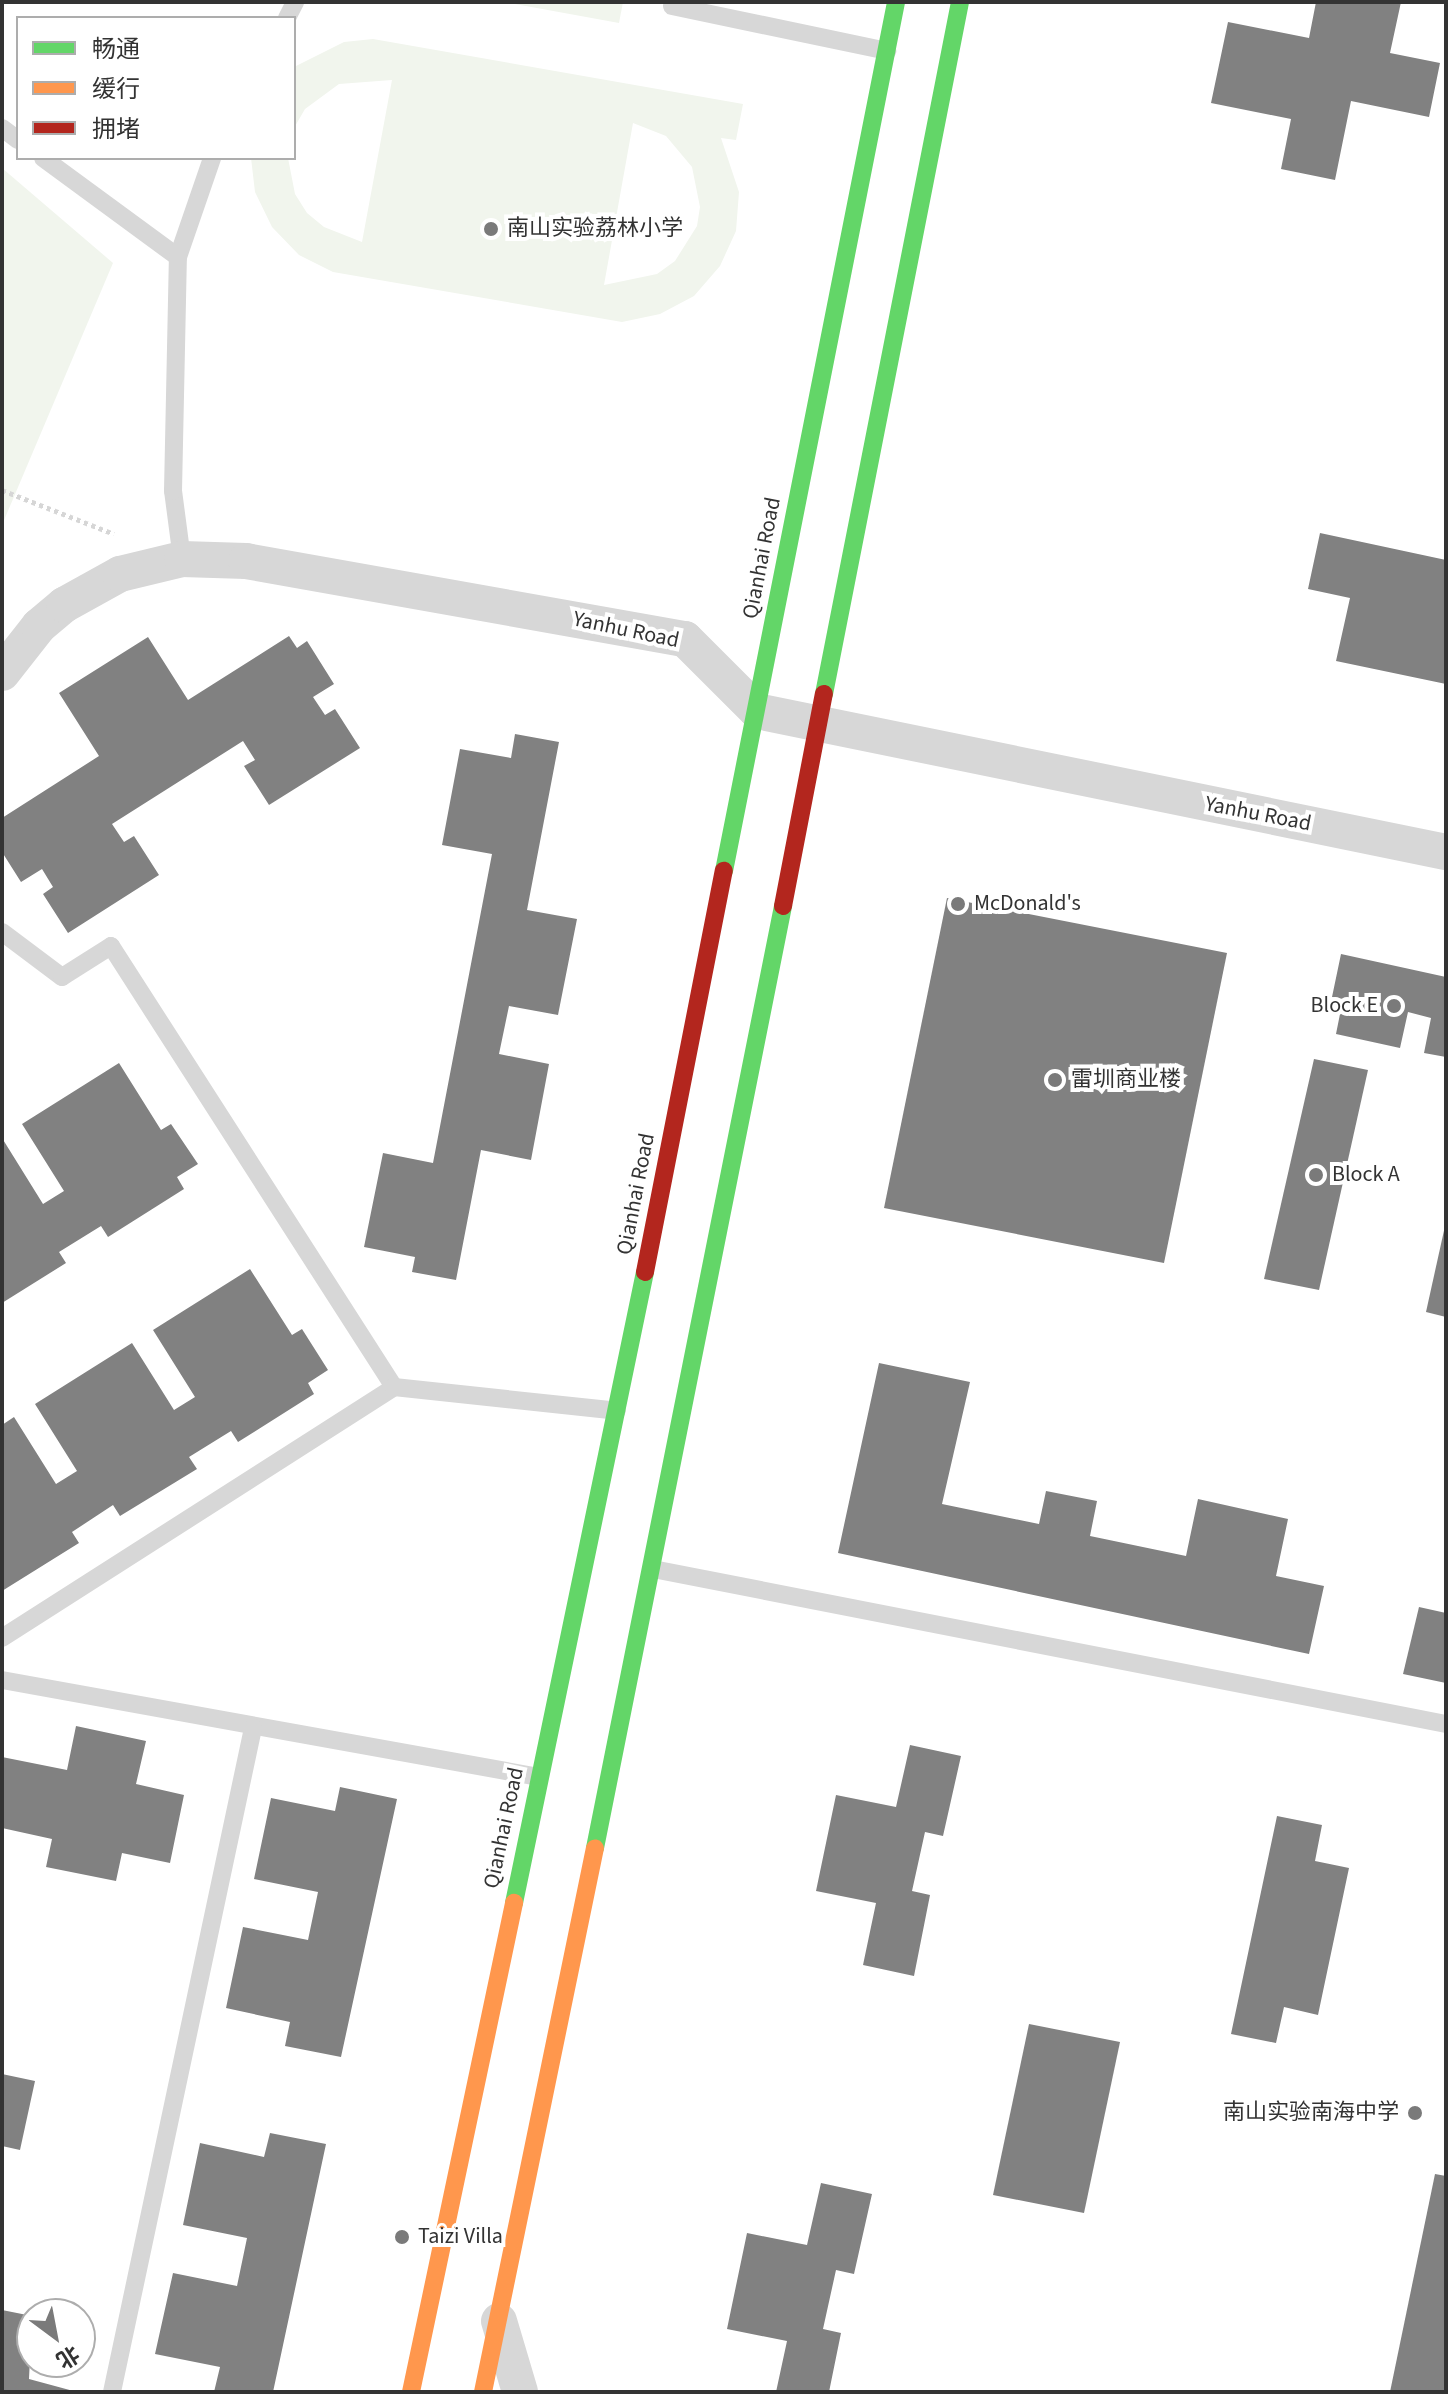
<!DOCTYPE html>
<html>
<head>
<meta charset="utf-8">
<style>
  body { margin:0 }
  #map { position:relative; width:1448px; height:2394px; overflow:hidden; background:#fff; font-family:"Source Sans 3","Noto Sans SC",sans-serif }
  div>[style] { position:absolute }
  .green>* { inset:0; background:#f1f5ed }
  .building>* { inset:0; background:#818181 }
  .path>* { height:5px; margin-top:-2.5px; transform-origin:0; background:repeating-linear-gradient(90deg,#d6d6d6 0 4px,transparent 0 8px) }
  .lane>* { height:18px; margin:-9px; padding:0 9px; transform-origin:9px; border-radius:9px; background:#d7d7d7 }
  .street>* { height:36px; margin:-18px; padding:0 18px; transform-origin:18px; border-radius:18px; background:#d7d7d7 }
  .fast>* { height:18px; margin:-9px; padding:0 9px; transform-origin:9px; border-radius:9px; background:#63d668 }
  .slow>* { height:18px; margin:-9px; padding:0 9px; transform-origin:9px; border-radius:9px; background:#ff974d }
  .jam>* { height:18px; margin:-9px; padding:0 9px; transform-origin:9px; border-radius:9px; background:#b3261e }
  .dots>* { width:22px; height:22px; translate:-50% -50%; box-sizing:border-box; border:4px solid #fff; border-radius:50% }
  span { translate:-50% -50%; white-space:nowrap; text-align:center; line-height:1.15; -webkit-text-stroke:8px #fff; paint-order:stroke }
  .poi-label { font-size:22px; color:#333 }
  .left { translate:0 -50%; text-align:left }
  .right { translate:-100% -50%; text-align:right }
  .street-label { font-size:22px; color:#333 }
  .frame { position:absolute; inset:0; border:4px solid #333; pointer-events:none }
  .legend { position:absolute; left:16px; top:16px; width:280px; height:144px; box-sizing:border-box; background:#fff; border:2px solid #adadad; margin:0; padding:10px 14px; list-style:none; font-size:24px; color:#333 }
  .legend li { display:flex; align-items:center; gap:16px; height:40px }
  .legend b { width:40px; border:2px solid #adadad }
  .north { position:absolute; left:16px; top:2298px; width:80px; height:80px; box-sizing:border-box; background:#fff; border:2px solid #adadad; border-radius:50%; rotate:148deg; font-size:22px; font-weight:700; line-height:32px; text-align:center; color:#333 }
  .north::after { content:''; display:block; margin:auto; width:28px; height:36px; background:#7a7a7a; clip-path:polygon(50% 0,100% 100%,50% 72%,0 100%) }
</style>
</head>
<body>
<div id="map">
  <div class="green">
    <i style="clip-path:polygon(504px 2px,623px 2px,619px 23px)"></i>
    <i style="clip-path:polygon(evenodd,373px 39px,743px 104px,736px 140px,721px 138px,739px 192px,736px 231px,720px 266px,694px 296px,660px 314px,622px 322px,333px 272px,299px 255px,272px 227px,255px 192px,251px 158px,288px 158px,295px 194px,307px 213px,324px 227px,362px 242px,392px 80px,339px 84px,305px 109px,294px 128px,294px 67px,344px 42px,373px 39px,633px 123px,666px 136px,692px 167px,700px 207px,697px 226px,675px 261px,657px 274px,604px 285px,633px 123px)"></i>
    <i style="clip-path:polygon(2px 168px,113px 263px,2px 525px)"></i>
  </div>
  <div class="building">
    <i style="clip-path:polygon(1316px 2px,1401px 2px,1390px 53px,1440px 63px,1429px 117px,1351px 101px,1335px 180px,1281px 169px,1291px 119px,1211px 103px,1228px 22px,1309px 38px)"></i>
    <i style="clip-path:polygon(1320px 533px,1446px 560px,1446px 684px,1336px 661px,1350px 598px,1308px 589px)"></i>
    <i style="clip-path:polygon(289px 636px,297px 648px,307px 641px,334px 684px,313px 697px,325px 715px,335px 709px,360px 748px,269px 805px,244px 766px,255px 760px,243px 741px,112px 824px,124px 842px,134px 836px,159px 875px,68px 933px,43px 894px,53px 887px,42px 869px,21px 882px,2px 852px,2px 818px,99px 756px,59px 693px,148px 637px,188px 700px)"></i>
    <i style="clip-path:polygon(515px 734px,559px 742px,527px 910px,577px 919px,558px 1015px,509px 1006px,499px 1054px,549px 1064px,531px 1160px,481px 1150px,456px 1280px,412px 1272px,415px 1257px,364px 1247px,383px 1153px,433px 1163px,492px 854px,442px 845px,460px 749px,511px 758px)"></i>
    <i style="clip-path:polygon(947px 898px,1227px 953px,1164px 1263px,884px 1208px)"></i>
    <i style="clip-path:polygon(1341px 954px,1446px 977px,1446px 1057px,1424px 1053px,1431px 1018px,1408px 1012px,1400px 1048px,1336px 1034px,1343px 999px,1332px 997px)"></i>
    <i style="clip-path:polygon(1314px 1059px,1368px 1070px,1319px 1290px,1264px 1279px)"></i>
    <i style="clip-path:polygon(119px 1063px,161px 1130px,171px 1124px,198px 1164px,177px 1177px,184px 1189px,108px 1237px,101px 1226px,59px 1252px,66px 1263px,2px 1303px,2px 1138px,43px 1204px,64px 1191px,22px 1124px)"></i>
    <i style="clip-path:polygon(1445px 1226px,1446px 1226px,1446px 1317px,1426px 1312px)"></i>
    <i style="clip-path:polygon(250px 1269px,292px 1335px,302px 1329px,328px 1370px,308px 1383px,314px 1394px,238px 1442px,231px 1431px,189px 1457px,197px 1469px,120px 1516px,113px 1505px,72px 1532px,79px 1543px,2px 1591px,2px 1425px,14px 1417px,56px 1484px,77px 1471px,35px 1404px,132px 1343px,174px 1410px,195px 1397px,153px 1330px)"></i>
    <i style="clip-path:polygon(879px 1363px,970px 1382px,942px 1504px,1039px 1524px,1046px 1491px,1097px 1501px,1090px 1536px,1186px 1556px,1198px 1499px,1288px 1519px,1276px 1576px,1324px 1586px,1309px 1654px,838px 1553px)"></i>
    <i style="clip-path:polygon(1419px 1607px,1446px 1613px,1446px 1683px,1403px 1674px)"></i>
    <i style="clip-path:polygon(76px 1726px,146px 1741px,136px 1784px,184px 1795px,170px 1863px,122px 1853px,116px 1881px,46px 1867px,52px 1839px,2px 1828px,2px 1757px,67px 1770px)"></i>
    <i style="clip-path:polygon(910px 1745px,961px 1756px,943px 1836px,925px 1832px,912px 1891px,930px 1895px,914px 1976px,863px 1965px,876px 1903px,816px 1891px,836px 1795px,896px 1807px)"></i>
    <i style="clip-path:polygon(340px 1787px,397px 1799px,341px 2057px,285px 2046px,290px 2022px,226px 2008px,243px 1927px,308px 1940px,318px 1892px,254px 1879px,271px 1798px,335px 1811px)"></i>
    <i style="clip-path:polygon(1277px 1816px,1322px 1825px,1315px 1861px,1349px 1868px,1318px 2015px,1284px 2007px,1276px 2043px,1231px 2034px)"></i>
    <i style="clip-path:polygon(1029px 2024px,1120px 2042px,1084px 2213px,993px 2195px)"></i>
    <i style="clip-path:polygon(2px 2074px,35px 2081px,20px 2150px,2px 2146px)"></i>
    <i style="clip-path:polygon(270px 2133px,326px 2144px,273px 2392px,214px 2392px,220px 2367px,155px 2354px,173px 2273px,237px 2286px,247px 2238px,183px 2225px,200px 2143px,264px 2157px)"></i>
    <i style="clip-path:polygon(1435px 2174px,1446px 2176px,1446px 2392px,1390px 2392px)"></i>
    <i style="clip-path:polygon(821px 2183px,872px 2194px,854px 2274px,836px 2270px,823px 2329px,841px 2333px,829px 2392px,776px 2392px,787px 2341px,727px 2329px,747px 2233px,807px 2245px)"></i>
    <i style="clip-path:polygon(2px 2310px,32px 2316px,29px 2379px,77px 2392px,2px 2392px)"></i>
  </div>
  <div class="path">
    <i style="left:2px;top:490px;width:120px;rotate:21.4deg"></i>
  </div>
  <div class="lane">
    <i style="left:672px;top:6px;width:220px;rotate:11.8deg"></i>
    <i style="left:287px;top:18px;width:18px;rotate:-63deg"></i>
    <i style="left:2px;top:128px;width:20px;rotate:37deg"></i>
    <i style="left:43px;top:158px;width:167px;rotate:36.3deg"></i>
    <i style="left:182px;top:559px;width:69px;rotate:-97.5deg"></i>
    <i style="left:173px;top:491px;width:234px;rotate:-88.8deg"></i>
    <i style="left:178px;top:257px;width:105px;rotate:-71deg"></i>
    <i style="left:2px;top:932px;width:75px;rotate:36.9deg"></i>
    <i style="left:62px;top:977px;width:58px;rotate:-32.3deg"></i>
    <i style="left:111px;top:946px;width:524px;rotate:57.31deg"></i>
    <i style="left:653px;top:1569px;width:808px;rotate:11.06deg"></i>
    <i style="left:2px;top:1638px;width:465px;rotate:-32.6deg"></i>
    <i style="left:394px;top:1387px;width:224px;rotate:6.1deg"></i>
    <i style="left:2px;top:1680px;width:546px;rotate:10.24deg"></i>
    <i style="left:112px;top:2392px;width:679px;rotate:-78.01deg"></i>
  </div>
  <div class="street">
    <i style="left:2px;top:673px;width:60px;rotate:-51.8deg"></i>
    <i style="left:39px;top:626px;width:33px;rotate:-40deg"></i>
    <i style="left:64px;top:605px;width:64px;rotate:-29deg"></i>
    <i style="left:120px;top:574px;width:64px;rotate:-13.6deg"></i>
    <i style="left:182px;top:559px;width:64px;rotate:1.8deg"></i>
    <i style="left:246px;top:561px;width:446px;rotate:10.1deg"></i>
    <i style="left:685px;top:639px;width:102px;rotate:45deg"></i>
    <i style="left:757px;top:711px;width:703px;rotate:11.57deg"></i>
    <i style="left:499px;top:2321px;width:74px;rotate:73.5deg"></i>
  </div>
  <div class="fast">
    <i style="left:824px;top:694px;width:705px;rotate:-78.88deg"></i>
    <i style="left:724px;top:871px;width:886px;rotate:-78.8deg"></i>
    <i style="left:595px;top:1848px;width:961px;rotate:-78.71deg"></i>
    <i style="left:514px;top:1903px;width:644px;rotate:-78.27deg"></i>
  </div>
  <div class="slow">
    <i style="left:411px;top:2392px;width:500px;rotate:-78.1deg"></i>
    <i style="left:483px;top:2392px;width:555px;rotate:-78.37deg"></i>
  </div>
  <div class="jam">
    <i style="left:783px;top:906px;width:216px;rotate:-79.1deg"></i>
    <i style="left:645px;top:1272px;width:409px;rotate:-78.9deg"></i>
  </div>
  <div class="dots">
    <i style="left:491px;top:229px;background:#7a7a7a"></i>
    <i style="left:958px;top:904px;background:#7a7a7a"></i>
    <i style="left:1394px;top:1006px;background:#7a7a7a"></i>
    <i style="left:1055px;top:1080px;background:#7a7a7a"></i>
    <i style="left:1316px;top:1175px;background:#7a7a7a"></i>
    <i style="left:1415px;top:2113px;background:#7a7a7a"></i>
    <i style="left:402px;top:2237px;background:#7a7a7a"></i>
  </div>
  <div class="poi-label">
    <span class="left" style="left:507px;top:229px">南山实验荔林小学</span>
    <span class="left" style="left:974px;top:904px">McDonald's</span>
    <span class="right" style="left:1378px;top:1006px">Block E</span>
    <span class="left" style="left:1071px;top:1080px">雷圳商业楼</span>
    <span class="left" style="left:1332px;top:1175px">Block A</span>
    <span class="right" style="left:1399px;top:2113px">南山实验南海中学</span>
    <span class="left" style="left:418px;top:2237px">Taizi Villa</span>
  </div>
  <div class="street-label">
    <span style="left:762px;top:558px;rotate:-79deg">Qianhai Road</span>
    <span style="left:626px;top:630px;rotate:12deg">Yanhu Road</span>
    <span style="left:1258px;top:814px;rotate:11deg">Yanhu Road</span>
    <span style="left:636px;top:1194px;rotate:-79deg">Qianhai Road</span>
    <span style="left:504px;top:1828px;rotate:-78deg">Qianhai Road</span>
  </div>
  <div class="frame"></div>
  <ul class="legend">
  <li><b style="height:10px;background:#63d668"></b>畅通</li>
  <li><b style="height:10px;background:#ff974d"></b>缓行</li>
  <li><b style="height:10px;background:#b3261e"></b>拥堵</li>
  </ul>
  <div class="north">北</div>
</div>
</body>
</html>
